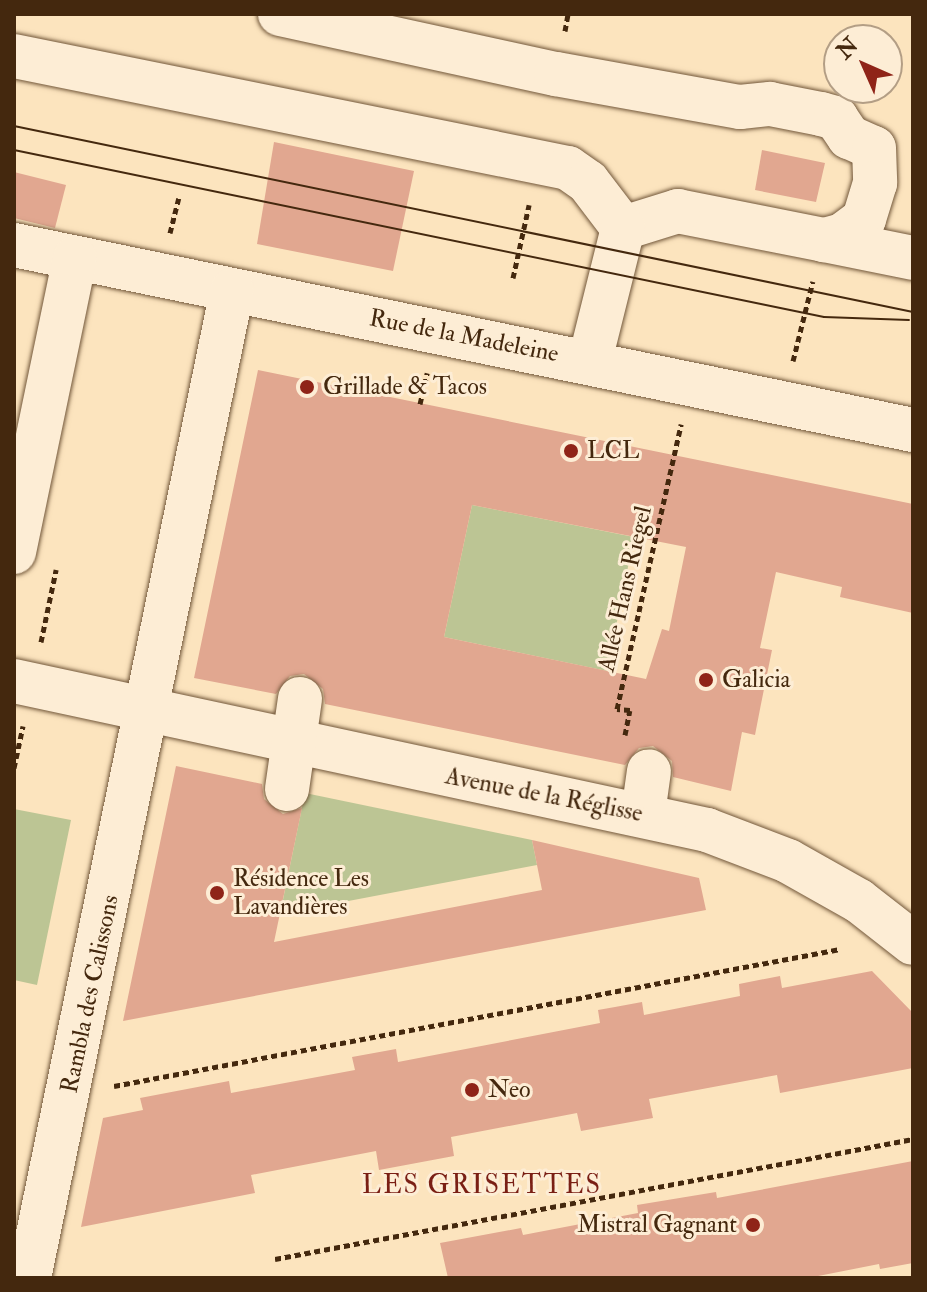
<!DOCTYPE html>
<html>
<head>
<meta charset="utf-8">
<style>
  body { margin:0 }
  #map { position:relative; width:927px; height:1292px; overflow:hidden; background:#fce4be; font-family:"IM FELL Double Pica",serif }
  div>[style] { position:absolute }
  .green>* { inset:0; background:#bcc594 }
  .building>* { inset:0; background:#e1a790 }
  .path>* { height:5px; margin-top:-2.5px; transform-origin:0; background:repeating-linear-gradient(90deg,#44280e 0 6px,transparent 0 10px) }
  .roads { filter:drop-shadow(0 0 2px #72573a) drop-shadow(0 0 2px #72573a) }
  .minor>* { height:44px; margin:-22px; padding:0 22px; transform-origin:22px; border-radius:22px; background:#fdedd5 }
  .tram>* { height:2px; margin:-1px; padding:0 1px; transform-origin:1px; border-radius:1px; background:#44280e }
  .dots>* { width:22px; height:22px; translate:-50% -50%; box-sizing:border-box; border:4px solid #fdedd5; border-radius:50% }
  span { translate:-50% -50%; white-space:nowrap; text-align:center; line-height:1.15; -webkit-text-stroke:6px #fdedd5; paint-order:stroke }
  .street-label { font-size:24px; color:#44280e }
  .poi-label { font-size:24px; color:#44280e }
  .left { translate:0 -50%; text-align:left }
  .right { translate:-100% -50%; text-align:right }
  .neighbourhood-label { font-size:26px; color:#7a1f14; letter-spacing:2px }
  .frame { position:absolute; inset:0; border:16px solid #44280e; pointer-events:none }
  .north { position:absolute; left:823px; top:24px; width:80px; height:80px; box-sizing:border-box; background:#fdedd5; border:2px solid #b39e85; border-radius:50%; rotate:315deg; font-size:22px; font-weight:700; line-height:32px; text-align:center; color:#44280e }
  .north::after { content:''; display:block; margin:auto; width:28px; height:36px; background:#8f2418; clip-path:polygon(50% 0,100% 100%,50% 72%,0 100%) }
</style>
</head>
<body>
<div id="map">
  <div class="green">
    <i style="clip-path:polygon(472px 505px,634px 537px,607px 671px,444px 637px)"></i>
    <i style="clip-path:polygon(305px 793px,532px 840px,537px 865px,280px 914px)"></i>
    <i style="clip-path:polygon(14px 809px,71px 820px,37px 985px,14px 980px)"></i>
  </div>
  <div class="building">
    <i style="clip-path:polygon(274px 142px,414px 171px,393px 271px,257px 244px)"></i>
    <i style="clip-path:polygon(762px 150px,825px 163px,816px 202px,755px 190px)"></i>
    <i style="clip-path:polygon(14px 172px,66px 185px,55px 228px,14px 218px)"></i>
    <i style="clip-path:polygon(evenodd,258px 370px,913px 504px,913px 613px,840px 597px,842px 587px,776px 572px,760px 648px,772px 650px,761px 704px,755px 735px,742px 732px,731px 791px,673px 777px,672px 761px,653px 746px,639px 748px,625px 765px,325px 704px,323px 689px,304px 674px,290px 676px,276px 694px,194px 678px,258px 370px,472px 505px,686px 547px,669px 631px,662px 629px,646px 679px,444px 637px,472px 505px)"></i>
    <i style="clip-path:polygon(176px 766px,262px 784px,264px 799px,283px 814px,302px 808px,274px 942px,542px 890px,532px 840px,699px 878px,706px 910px,123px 1021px)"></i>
    <i style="clip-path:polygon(872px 971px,913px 1013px,913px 1068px,780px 1093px,777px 1075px,649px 1099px,653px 1118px,581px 1131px,577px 1113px,451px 1137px,454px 1156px,379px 1170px,376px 1151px,251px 1175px,255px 1193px,81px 1227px,103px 1118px,143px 1110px,140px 1098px,229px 1081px,231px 1093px,355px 1070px,352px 1057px,396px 1049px,398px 1062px,600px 1023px,598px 1010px,615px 1007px,642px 1002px,644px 1015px,740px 996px,739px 984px,780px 976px,782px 988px)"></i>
    <i style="clip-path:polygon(913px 1161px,913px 1263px,880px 1269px,879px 1264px,808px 1278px,448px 1278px,440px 1243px,521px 1228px,523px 1235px,638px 1213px,637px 1205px,716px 1192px,717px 1198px)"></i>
  </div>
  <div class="path">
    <i style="left:565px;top:31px;width:17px;rotate:-80deg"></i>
    <i style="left:170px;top:233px;width:36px;rotate:-76deg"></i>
    <i style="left:513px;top:278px;width:75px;rotate:-77.6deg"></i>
    <i style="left:793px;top:361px;width:82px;rotate:-76deg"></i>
    <i style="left:420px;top:404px;width:32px;rotate:-77deg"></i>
    <i style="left:41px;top:642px;width:74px;rotate:-78.2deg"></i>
    <i style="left:625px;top:735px;width:25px;rotate:-79deg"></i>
    <i style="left:630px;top:710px;width:13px;rotate:-176deg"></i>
    <i style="left:617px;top:709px;width:292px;rotate:-77.3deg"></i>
    <i style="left:14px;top:768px;width:43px;rotate:-77.9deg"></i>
    <i style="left:114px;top:1086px;width:739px;rotate:-10.69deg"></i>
    <i style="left:275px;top:1259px;width:649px;rotate:-10.65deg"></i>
  </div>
  <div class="roads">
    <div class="minor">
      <i style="left:280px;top:14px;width:282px;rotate:12.3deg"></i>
      <i style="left:556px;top:74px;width:187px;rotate:10.2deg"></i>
      <i style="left:740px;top:107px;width:30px;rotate:-6deg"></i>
      <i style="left:770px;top:104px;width:52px;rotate:11.1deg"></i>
      <i style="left:821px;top:114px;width:16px;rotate:15deg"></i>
      <i style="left:836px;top:118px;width:23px;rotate:56deg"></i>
      <i style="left:849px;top:137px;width:27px;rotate:24deg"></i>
      <i style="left:874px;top:148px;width:35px;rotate:88deg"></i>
      <i style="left:875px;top:183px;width:38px;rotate:107deg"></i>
      <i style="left:864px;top:219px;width:26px;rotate:143deg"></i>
      <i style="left:843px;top:235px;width:20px;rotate:165deg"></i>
      <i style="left:824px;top:240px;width:149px;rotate:-168.8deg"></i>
      <i style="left:678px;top:211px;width:58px;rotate:162.8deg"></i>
      <i style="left:14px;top:56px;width:565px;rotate:11.43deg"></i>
      <i style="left:568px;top:168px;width:24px;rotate:35deg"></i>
      <i style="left:588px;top:182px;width:58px;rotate:52.7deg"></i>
      <i style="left:623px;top:228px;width:136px;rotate:104deg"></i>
      <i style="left:824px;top:240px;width:91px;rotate:11.4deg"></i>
      <i style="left:14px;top:245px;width:918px;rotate:11.63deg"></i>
      <i style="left:14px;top:552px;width:300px;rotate:-78.3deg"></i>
      <i style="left:14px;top:681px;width:709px;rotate:12.13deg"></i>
      <i style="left:707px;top:830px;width:87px;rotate:20.9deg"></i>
      <i style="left:788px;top:861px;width:81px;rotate:29.4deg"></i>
      <i style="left:859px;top:901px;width:68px;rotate:37.9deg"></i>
      <i style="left:287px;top:789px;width:91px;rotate:-81.8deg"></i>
      <i style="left:643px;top:814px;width:43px;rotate:-82.1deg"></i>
      <i style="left:29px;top:1278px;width:1008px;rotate:-78.38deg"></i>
    </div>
  </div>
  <div class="tram">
    <i style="left:14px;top:126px;width:918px;rotate:11.69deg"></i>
    <i style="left:14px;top:150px;width:827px;rotate:11.65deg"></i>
    <i style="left:824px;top:317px;width:85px;rotate:2deg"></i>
  </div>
  <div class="dots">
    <i style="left:307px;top:387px;background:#8f2418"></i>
    <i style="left:571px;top:451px;background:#8f2418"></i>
    <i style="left:706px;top:680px;background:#8f2418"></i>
    <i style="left:217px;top:893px;background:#8f2418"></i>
    <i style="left:472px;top:1090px;background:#8f2418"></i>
    <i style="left:753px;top:1225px;background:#8f2418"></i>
  </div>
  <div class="street-label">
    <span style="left:464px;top:336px;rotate:11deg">Rue de la Madeleine</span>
    <span style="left:625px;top:589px;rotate:-77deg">Allée Hans Riegel</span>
    <span style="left:544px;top:795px;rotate:11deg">Avenue de la Réglisse</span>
    <span style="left:90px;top:994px;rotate:-78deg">Rambla des Calissons</span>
  </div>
  <div class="poi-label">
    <span class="left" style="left:323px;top:387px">Grillade &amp; Tacos</span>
    <span class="left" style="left:587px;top:451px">LCL</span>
    <span class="left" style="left:722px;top:680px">Galicia</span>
    <span class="left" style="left:233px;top:893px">Résidence Les<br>Lavandières</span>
    <span class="left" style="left:488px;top:1090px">Neo</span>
    <span class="right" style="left:737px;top:1225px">Mistral Gagnant</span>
  </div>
  <div class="neighbourhood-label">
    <span style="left:482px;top:1186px">LES GRISETTES</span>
  </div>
  <div class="frame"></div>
  <div class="north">N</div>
</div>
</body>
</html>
